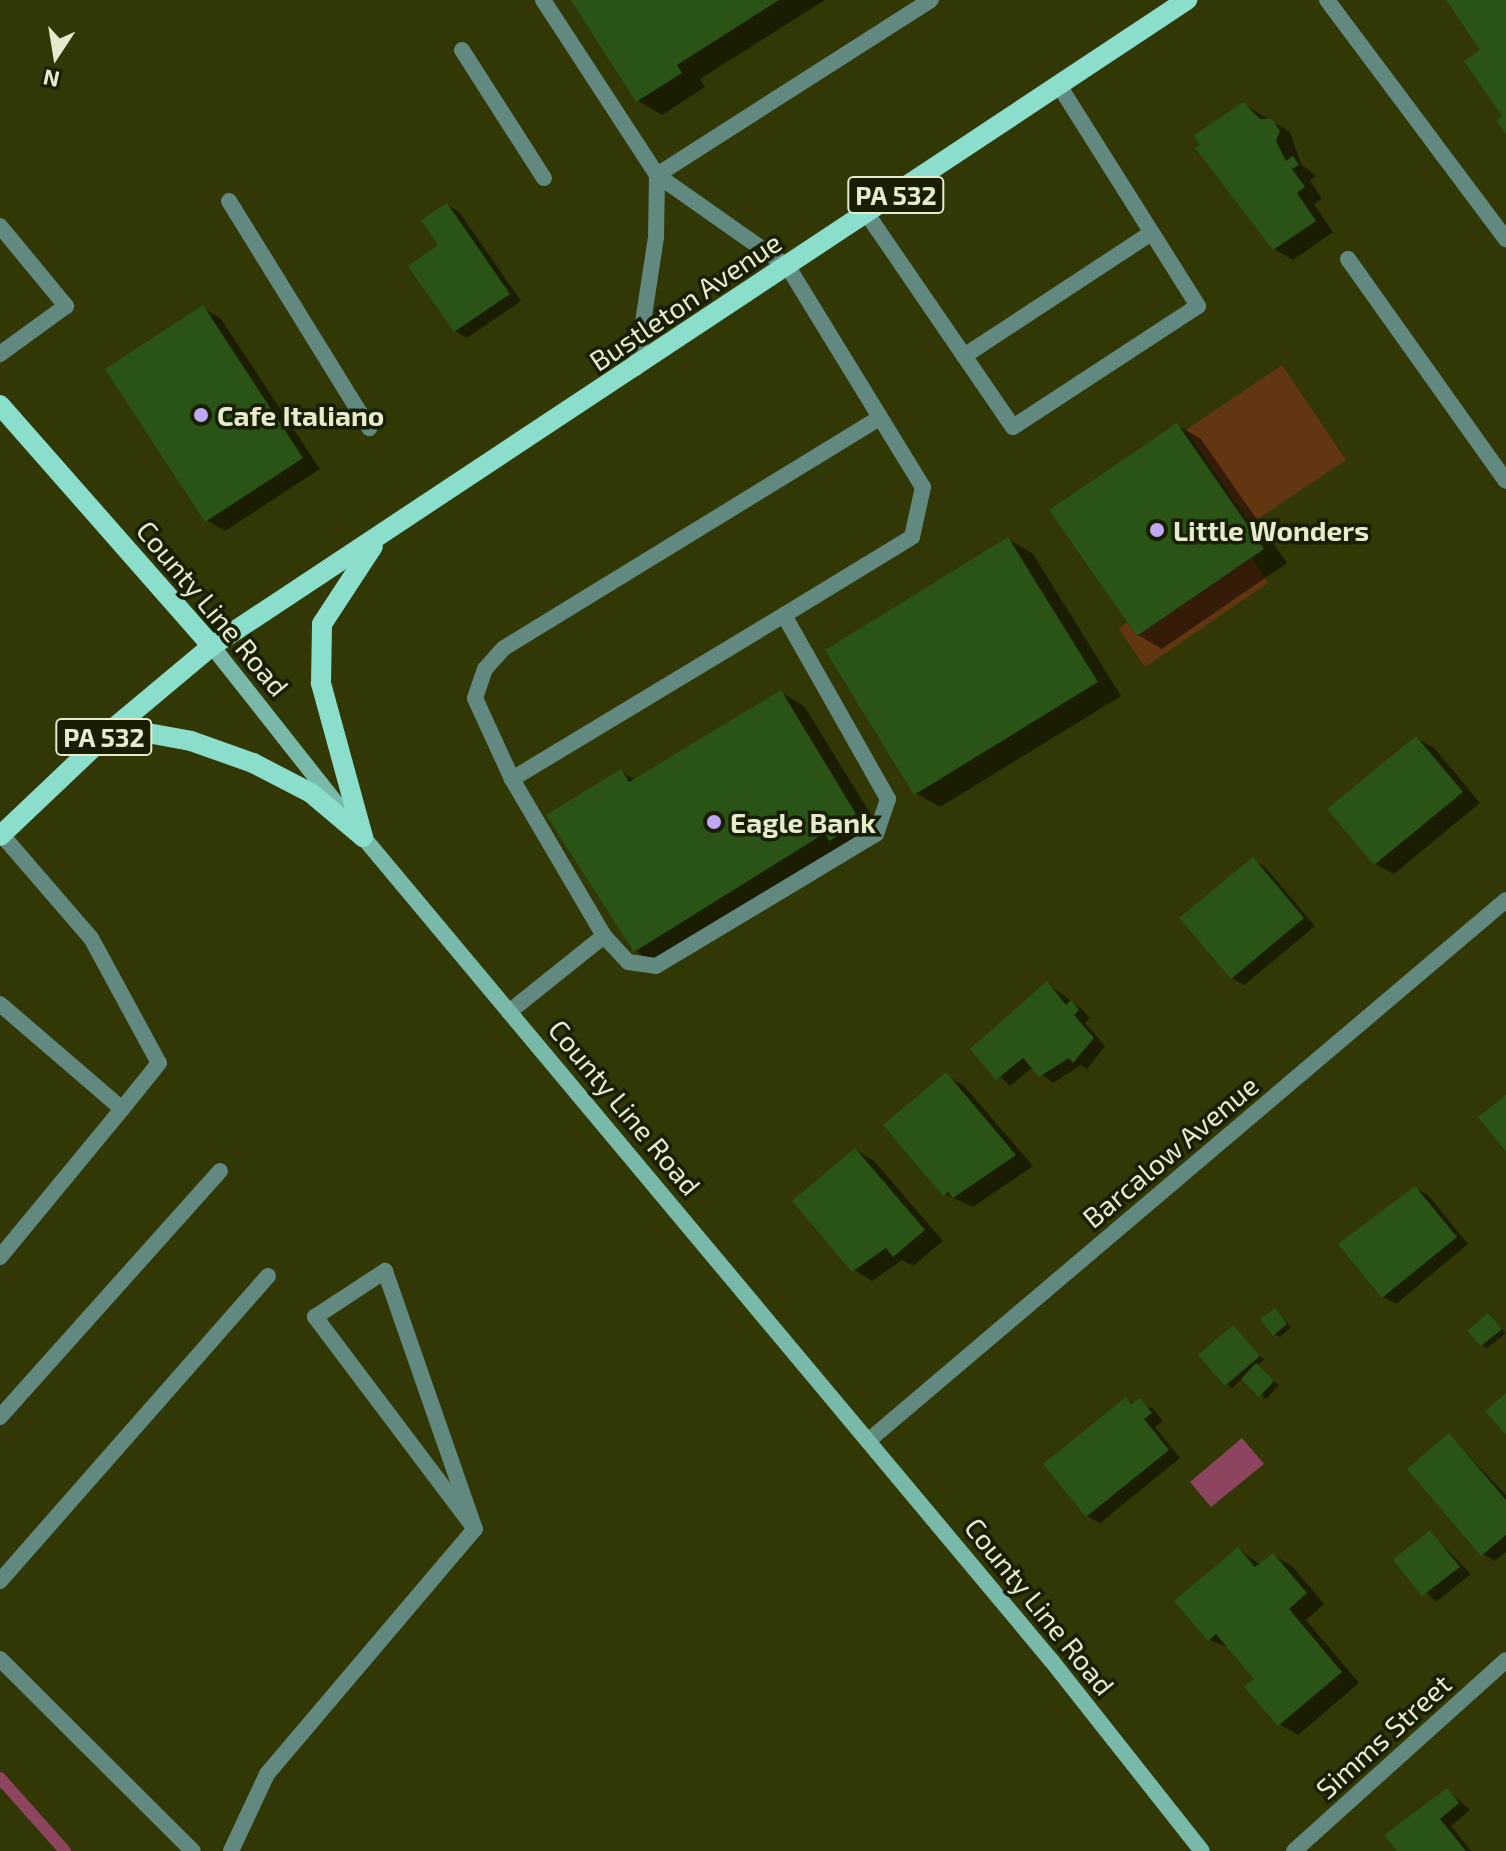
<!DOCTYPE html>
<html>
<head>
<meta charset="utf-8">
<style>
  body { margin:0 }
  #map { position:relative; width:1506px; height:1851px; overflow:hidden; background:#313805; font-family:"Exo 2",sans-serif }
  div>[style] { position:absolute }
  .green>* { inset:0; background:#623610 }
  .water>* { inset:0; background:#8c445f }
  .shadow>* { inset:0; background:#0007 }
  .stream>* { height:12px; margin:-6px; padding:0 6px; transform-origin:6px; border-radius:6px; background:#8c445f }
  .building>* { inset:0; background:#295415 }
  .service>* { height:16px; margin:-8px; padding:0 8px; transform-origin:8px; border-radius:8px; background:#61897f }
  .minor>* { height:16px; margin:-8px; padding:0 8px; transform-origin:8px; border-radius:8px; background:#61897f }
  .secondary>* { height:16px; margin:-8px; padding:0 8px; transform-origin:8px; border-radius:8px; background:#79b9aa }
  .primary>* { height:20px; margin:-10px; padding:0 10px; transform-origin:10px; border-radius:10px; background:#8adecb }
  .dots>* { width:22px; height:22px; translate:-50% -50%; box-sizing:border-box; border:4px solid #191d04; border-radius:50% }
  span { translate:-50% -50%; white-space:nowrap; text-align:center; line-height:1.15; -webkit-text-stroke:7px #191d04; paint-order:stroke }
  .shield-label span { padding:2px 6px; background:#191d04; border:2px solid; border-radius:6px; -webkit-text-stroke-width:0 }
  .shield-label { font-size:26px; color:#e5eccb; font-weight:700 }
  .street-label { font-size:28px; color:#e5eccb }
  .poi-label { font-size:28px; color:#e5eccb; font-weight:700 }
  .left { translate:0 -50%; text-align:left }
  .north { position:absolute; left:16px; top:16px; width:80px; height:80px; -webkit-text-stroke:6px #191d04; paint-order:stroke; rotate:192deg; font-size:22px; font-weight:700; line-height:32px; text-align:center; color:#e5eccb }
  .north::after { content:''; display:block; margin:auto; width:28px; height:36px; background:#e5eccb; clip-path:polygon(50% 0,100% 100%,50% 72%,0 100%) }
</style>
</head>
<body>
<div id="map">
  <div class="green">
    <i style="clip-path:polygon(1282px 365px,1346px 460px,1250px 524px,1186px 430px)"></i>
    <i style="clip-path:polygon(1252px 558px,1268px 583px,1145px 667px,1119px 629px,1127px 622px,1137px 636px)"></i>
  </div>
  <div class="water">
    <i style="clip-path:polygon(1242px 1438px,1264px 1464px,1211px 1507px,1190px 1482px)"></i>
  </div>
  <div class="shadow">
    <i style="clip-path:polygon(573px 0,825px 0,700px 79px,705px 87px,662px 115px,638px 101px)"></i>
    <i style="clip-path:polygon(1243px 104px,1290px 132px,1301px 164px,1316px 176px,1310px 180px,1322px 199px,1314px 204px,1333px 232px,1293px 260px,1274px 249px)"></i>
    <i style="clip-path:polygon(447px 205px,459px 212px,521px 301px,467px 338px,455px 331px,441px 246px)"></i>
    <i style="clip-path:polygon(203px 308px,221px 319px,320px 469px,225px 531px,207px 520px)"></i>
    <i style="clip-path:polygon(1177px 425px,1201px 439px,1287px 563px,1162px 649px,1138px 635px)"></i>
    <i style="clip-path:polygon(1008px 539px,1033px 554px,1121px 696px,940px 807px,915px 793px)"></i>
    <i style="clip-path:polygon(781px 692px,805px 707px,879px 828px,660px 965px,635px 951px,621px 772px,636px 780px)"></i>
    <i style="clip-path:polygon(1417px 738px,1435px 749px,1480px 803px,1394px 874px,1375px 864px)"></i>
    <i style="clip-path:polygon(1253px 860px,1265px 867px,1315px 926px,1244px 985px,1232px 978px)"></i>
    <i style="clip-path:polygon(1047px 983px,1083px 1010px,1090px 1018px,1085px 1023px,1105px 1046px,1087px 1069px,1081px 1065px,1053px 1083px,1033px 1067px,1010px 1086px,973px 1049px)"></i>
    <i style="clip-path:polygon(946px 1075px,964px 1086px,1033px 1166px,973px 1207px,945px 1194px)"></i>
    <i style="clip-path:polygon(856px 1150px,874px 1161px,943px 1241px,913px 1266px,902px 1260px,872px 1281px,854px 1270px)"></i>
    <i style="clip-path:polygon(1415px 1188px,1428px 1195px,1468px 1244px,1396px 1304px,1383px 1297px)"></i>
    <i style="clip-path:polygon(1275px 1311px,1291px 1327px,1280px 1337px,1274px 1334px)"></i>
    <i style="clip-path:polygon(1488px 1315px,1506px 1333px,1487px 1348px,1482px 1345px)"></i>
    <i style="clip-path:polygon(1233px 1327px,1264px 1360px,1257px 1366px,1279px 1385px,1266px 1399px,1243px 1378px,1232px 1388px,1227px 1384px)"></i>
    <i style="clip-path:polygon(1126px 1400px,1152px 1408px,1163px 1421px,1155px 1427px,1180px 1458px,1100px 1523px,1087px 1516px)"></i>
    <i style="clip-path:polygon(1449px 1435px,1506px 1495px,1506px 1552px,1495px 1561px,1483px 1554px)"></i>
    <i style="clip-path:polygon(1430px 1532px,1471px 1574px,1436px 1602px,1395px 1560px)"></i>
    <i style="clip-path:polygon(1239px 1550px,1261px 1565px,1273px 1555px,1292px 1566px,1324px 1604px,1306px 1620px,1359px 1683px,1298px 1735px,1279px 1724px,1256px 1680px,1230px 1648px,1209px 1640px)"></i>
    <i style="clip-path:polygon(1447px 1790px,1470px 1810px,1451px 1826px,1471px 1851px,1398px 1851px)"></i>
  </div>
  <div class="stream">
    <i style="left:0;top:1778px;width:98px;rotate:48.3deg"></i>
  </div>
  <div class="building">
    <i style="clip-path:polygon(571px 0,779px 0,677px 65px,682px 73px,636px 102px)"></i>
    <i style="clip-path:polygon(1446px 0,1506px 0,1506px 134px,1496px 120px,1502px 116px,1464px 61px,1480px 50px)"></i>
    <i style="clip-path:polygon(1243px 102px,1260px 119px,1272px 119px,1280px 131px,1276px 141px,1286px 161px,1293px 156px,1299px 165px,1292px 169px,1305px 187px,1297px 193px,1316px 221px,1273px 250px,1195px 148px,1200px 145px,1194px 135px)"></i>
    <i style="clip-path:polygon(447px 203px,510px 294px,454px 332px,408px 266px,438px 245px,421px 220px)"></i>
    <i style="clip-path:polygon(203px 305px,303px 458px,205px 522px,105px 369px)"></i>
    <i style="clip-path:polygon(1177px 423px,1264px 549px,1137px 636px,1049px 510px)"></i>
    <i style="clip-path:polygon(1008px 537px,1098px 682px,914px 795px,825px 650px)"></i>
    <i style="clip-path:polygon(781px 690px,856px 814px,838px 825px,843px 833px,829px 841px,825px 833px,634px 952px,546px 815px,621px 769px,629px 782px)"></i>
    <i style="clip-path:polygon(1416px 736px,1463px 792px,1374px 865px,1327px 809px)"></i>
    <i style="clip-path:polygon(1253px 857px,1304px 918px,1231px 979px,1179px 918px)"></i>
    <i style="clip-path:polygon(1047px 981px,1066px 1005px,1071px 1000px,1079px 1010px,1074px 1015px,1094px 1038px,1073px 1063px,1069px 1058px,1039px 1077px,1023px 1058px,996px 1080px,970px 1049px)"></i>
    <i style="clip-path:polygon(946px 1072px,1016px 1155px,953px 1198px,948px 1192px,943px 1196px,883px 1125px)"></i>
    <i style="clip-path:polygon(1506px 1095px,1506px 1152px,1478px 1117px)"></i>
    <i style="clip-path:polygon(855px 1148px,925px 1230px,893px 1257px,886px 1248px,852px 1272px,792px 1201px)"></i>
    <i style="clip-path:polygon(1415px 1186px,1457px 1237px,1382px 1298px,1338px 1244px)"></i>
    <i style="clip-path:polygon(1275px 1308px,1287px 1324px,1273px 1336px,1260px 1319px)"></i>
    <i style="clip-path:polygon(1488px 1313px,1502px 1329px,1481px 1346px,1467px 1331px)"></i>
    <i style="clip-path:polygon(1233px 1325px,1260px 1356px,1225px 1386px,1198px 1355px)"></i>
    <i style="clip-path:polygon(1256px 1363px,1274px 1381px,1259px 1397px,1241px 1379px)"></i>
    <i style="clip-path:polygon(1506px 1393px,1506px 1435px,1485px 1411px)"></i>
    <i style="clip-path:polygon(1126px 1397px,1131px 1404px,1140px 1398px,1152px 1413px,1144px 1419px,1169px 1450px,1086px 1517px,1043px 1464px)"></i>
    <i style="clip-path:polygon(1449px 1433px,1506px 1500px,1506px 1535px,1481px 1556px,1407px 1469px)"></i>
    <i style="clip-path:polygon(1430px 1530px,1460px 1567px,1422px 1596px,1393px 1560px)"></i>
    <i style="clip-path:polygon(1238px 1547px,1255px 1567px,1273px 1553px,1307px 1593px,1289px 1609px,1342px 1672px,1278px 1726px,1244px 1687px,1254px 1679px,1216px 1634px,1208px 1641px,1174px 1601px)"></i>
    <i style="clip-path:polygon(1447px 1788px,1459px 1803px,1440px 1819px,1466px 1851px,1397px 1851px,1384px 1835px)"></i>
  </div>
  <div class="service">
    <i style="left:543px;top:0;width:209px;rotate:56.9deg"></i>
    <i style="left:657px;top:175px;width:325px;rotate:-32.6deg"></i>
    <i style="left:462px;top:50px;width:152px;rotate:57.4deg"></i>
    <i style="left:657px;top:175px;width:160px;rotate:35.1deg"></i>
    <i style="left:788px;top:267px;width:258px;rotate:58.5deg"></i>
    <i style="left:923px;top:487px;width:51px;rotate:102.4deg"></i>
    <i style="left:912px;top:537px;width:150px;rotate:148.6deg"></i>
    <i style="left:784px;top:615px;width:318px;rotate:148.9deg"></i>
    <i style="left:512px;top:779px;width:182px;rotate:59.6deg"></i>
    <i style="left:604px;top:936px;width:35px;rotate:47deg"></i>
    <i style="left:628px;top:962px;width:28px;rotate:8deg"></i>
    <i style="left:656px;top:966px;width:257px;rotate:-31deg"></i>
    <i style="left:876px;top:834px;width:37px;rotate:-71deg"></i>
    <i style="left:888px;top:799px;width:211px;rotate:-119.5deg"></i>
    <i style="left:229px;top:201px;width:267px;rotate:58.3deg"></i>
    <i style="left:867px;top:214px;width:258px;rotate:55.6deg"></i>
    <i style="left:1013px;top:427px;width:221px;rotate:-33.2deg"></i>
    <i style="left:1198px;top:306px;width:261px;rotate:-122.2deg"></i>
    <i style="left:0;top:226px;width:104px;rotate:50.5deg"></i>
    <i style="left:66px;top:306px;width:82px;rotate:144deg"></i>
    <i style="left:1348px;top:259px;width:272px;rotate:54.6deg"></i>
    <i style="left:964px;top:356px;width:224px;rotate:-33.3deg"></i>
    <i style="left:636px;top:368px;width:132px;rotate:-81.3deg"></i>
    <i style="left:656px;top:238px;width:63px;rotate:-89.1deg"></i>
    <i style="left:512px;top:779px;width:89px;rotate:-114.6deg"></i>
    <i style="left:475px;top:698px;width:31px;rotate:-71deg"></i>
    <i style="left:485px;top:669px;width:28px;rotate:-48deg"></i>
    <i style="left:504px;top:648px;width:441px;rotate:-31.5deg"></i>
    <i style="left:2px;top:835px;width:136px;rotate:49.2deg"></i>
    <i style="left:91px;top:938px;width:142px;rotate:61.5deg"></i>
    <i style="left:159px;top:1063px;width:59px;rotate:128.8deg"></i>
    <i style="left:0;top:1004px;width:161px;rotate:40.7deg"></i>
    <i style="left:122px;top:1109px;width:192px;rotate:129.5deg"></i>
    <i style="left:509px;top:1012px;width:122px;rotate:-38.7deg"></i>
    <i style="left:385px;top:1271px;width:273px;rotate:70.8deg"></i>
    <i style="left:475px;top:1529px;width:266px;rotate:-127deg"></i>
    <i style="left:315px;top:1317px;width:84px;rotate:-33.3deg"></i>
    <i style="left:0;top:1417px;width:330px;rotate:-48.2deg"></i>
    <i style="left:0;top:1581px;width:406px;rotate:-48.7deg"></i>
    <i style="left:0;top:1659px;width:272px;rotate:44.9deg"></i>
    <i style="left:231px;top:1851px;width:85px;rotate:-64.9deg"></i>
    <i style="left:267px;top:1774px;width:321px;rotate:-49.7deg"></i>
  </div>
  <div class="minor">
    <i style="left:1327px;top:0;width:299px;rotate:53.2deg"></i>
    <i style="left:868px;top:1441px;width:836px;rotate:-40.3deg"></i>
    <i style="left:1294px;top:1851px;width:285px;rotate:-42deg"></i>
  </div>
  <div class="secondary">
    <i style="left:212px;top:646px;width:243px;rotate:51.7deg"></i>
    <i style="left:363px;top:837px;width:1073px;rotate:50.11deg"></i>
    <i style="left:1051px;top:1660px;width:243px;rotate:51.7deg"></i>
  </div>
  <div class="primary">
    <i style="left:0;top:405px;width:321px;rotate:48.7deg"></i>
    <i style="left:115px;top:727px;width:77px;rotate:10.4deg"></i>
    <i style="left:191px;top:741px;width:66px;rotate:19.5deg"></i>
    <i style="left:253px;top:763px;width:65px;rotate:27.3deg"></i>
    <i style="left:311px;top:793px;width:68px;rotate:40.2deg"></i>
    <i style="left:0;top:836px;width:158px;rotate:-43.5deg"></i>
    <i style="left:115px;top:727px;width:126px;rotate:-39.9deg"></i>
    <i style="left:212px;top:646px;width:1170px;rotate:-33.53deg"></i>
    <i style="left:363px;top:837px;width:160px;rotate:-105.3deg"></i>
    <i style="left:321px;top:683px;width:59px;rotate:-89deg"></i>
    <i style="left:322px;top:624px;width:93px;rotate:-56.8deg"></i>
  </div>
  <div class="dots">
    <i style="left:201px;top:415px;background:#bfa9f4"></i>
    <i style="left:1157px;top:530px;background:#bfa9f4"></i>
    <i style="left:714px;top:822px;background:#bfa9f4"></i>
  </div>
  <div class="shield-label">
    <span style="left:896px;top:195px">PA 532</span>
    <span style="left:104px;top:737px">PA 532</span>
  </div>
  <div class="street-label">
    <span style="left:685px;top:301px;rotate:-34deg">Bustleton Avenue</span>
    <span style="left:213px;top:608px;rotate:50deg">County Line Road</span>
    <span style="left:625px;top:1107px;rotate:50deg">County Line Road</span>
    <span style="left:1170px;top:1151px;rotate:-40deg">Barcalow Avenue</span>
    <span style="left:1040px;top:1606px;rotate:51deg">County Line Road</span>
    <span style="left:1383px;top:1736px;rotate:-42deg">Simms Street</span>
  </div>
  <div class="poi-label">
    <span class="left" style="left:217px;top:415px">Cafe Italiano</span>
    <span class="left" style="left:1173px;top:530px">Little Wonders</span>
    <span class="left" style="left:730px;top:822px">Eagle Bank</span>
  </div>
  <div class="north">N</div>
</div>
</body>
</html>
